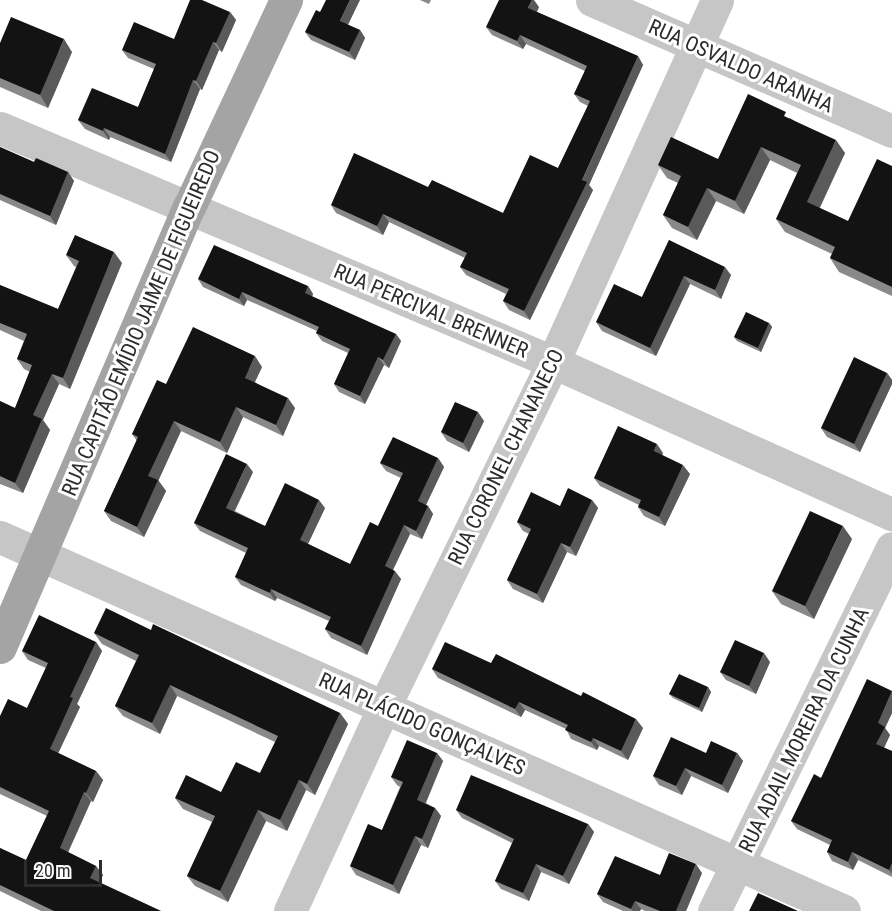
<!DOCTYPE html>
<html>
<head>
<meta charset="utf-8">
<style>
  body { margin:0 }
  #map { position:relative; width:892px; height:911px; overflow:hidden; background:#fff; font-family:"Roboto Condensed",sans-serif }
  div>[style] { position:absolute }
  .minor>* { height:33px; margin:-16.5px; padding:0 16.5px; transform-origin:16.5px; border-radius:16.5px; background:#c6c6c6 }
  .major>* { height:33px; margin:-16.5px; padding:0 16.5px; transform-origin:16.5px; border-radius:16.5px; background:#a4a4a4 }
  .wall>* { inset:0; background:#898989 }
  .shaded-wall>* { inset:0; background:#5a5a5a }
  .building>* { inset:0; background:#131313 }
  span { translate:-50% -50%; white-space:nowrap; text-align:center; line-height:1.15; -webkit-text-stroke:6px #fff; paint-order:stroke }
  .street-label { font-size:21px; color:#2c2c2c }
  .scale { position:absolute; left:24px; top:860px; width:78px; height:27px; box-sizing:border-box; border:3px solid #2c2c2c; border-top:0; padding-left:8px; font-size:18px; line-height:21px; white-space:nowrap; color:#2c2c2c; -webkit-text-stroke:4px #fff; paint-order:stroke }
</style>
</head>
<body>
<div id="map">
  <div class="minor">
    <i style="left:592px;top:0;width:327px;rotate:23.6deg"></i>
    <i style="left:0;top:128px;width:600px;rotate:22.94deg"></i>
    <i style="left:553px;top:362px;width:372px;rotate:24.2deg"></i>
    <i style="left:0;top:537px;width:923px;rotate:23.9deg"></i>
    <i style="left:290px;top:911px;width:225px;rotate:-65.3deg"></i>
    <i style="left:384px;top:707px;width:384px;rotate:-63.9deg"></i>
    <i style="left:553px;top:362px;width:397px;rotate:-65.6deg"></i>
    <i style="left:714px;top:911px;width:404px;rotate:-63.9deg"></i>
  </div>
  <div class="major">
    <i style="left:0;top:647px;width:479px;rotate:-66.8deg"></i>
    <i style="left:189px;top:207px;width:229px;rotate:-64.9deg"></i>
  </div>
  <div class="wall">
    <i style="clip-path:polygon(420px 0,431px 0,429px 4px)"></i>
    <i style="clip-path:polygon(539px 7px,537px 12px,638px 56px,643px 65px,589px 185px,593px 190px,530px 320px,509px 310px,503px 301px,506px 294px,466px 275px,460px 267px,465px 258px,389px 222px,383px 235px,336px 213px,331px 205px,428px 187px,503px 213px,558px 168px,588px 106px,580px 102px,574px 94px,585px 71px,526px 44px,523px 49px,492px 35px,486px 27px)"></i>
    <i style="clip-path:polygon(230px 12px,236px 20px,222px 52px,219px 50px,202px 90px,200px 89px,171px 162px,110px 137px,109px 140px,85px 129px,78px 120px,138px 107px,154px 69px,128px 58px,122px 50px,174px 39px)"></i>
    <i style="clip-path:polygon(348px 25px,360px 30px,365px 38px,355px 60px,311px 40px,305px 32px)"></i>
    <i style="clip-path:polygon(0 43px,72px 52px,48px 108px,0 87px)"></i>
    <i style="clip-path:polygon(790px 118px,845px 153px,820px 208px,848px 221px,892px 166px,892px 296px,839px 272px,830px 258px,832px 254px,785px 232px,776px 219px,797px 173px,770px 160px,744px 214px,716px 201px,697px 240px,672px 228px,663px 215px,678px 183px,667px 178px,658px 165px,718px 159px)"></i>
    <i style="clip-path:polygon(0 147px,34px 162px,68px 172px,74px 181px,56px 225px,0 200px)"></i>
    <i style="clip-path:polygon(669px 240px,731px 275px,721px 299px,690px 284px,656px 356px,602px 331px,596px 322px,642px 297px)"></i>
    <i style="clip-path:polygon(66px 255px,122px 263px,70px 389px,59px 384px,43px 420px,50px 430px,23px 493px,0 484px,0 401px,15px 408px,30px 372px,24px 369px,17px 359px,24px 341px,0 330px,0 285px,58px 309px,76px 267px,74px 266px)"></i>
    <i style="clip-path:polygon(198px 279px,308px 286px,313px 294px,312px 297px,396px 334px,401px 341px,389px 368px,384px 365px,365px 404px,339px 392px,334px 384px,348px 353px,322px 341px,316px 333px,317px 331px,247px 300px,244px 306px,203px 287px)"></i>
    <i style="clip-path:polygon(769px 323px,772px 327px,761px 352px,737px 341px,734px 337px)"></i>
    <i style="clip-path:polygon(262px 367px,255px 382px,295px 408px,283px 436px,243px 417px,227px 453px,181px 431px,158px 480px,166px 491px,144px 537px,111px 521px,104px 511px,137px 441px,132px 434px,166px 384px)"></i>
    <i style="clip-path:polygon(887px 373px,892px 380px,892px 384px,860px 452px,827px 437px,821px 428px)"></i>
    <i style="clip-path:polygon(484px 421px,469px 452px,447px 441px,441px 432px)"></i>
    <i style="clip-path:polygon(663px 453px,662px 455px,690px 474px,665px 526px,644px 516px,638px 507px,639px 505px,600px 486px,594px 478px)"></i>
    <i style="clip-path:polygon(438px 458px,444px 467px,426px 505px,428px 506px,433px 514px,422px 539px,410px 534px,393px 570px,401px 579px,367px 655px,331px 638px,325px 629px,329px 621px,277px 598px,275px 601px,241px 585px,235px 577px,246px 553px,200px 531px,194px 523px,253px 472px,235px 511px,265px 526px,325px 508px,308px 544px,350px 564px,378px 526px,401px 478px,386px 471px,380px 463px)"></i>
    <i style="clip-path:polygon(592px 500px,598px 508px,576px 556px,567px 552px,543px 603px,513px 589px,507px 580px,529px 534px,523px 531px,517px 522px,560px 506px)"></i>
    <i style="clip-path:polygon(852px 539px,814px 619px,781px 604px,772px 591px)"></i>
    <i style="clip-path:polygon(151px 630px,340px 713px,348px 724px,315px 795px,306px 790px,287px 831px,266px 821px,228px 902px,195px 886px,187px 876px,212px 822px,183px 809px,175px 798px,221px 792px,260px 773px,275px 742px,177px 696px,160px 734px,123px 716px,115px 706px,136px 661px,102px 644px,94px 633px)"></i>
    <i style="clip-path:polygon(96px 642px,102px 651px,77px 704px,80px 707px,58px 753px,96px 771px,103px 780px,93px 802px,91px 801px,68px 852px,96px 866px,103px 875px,99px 882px,161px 911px,41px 911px,0 891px,0 848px,26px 860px,47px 816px,0 794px,0 716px,27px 708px,46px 668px,28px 660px,22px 651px)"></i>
    <i style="clip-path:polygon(770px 662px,756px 694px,726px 680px,720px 672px)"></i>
    <i style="clip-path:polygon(491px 663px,643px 728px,628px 760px,599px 746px,597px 750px,571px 739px,566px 729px,525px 710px,521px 717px,438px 678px,432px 669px)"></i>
    <i style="clip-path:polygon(708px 687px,711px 692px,702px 712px,673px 698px,669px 694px)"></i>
    <i style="clip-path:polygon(892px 691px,892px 713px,885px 728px,890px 735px,884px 748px,892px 751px,892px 877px,858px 860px,853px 870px,832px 861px,827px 852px,830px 845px,797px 829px,791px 821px,821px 778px)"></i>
    <i style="clip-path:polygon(437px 753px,443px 761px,426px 803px,435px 808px,441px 816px,428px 848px,421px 845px,399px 894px,356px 875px,350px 866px,382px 830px,400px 787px,397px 785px,391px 777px)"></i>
    <i style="clip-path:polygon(706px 753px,737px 753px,743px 761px,728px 793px,691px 776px,682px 795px,659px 785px,653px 776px)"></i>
    <i style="clip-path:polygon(456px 810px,588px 824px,594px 832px,569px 884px,541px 872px,529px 901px,501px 889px,495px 881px,512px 843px,462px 818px)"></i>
    <i style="clip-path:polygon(702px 873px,686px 911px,645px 911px,641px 909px,640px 911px,623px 911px,603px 902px,597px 894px,660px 875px)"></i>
  </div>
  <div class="shaded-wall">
    <i style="clip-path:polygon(350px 0,360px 0,346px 29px,340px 21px)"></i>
    <i style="clip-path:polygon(532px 0,534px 0,539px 7px,534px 17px,528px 8px)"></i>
    <i style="clip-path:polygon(230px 12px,236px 20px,222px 52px,216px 43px)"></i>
    <i style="clip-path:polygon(360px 30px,365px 38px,355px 60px,349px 52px)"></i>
    <i style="clip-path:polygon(520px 35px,526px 44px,523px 49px,517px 41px)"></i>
    <i style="clip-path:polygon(64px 39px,72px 52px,48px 108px,40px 95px)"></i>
    <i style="clip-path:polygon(213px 42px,219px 50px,202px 90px,196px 81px)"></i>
    <i style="clip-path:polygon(638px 56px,643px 65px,589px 185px,593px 190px,530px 320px,524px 311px)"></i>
    <i style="clip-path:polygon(193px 80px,200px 89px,171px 162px,165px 154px)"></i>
    <i style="clip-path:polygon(104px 128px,110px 137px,109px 140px,103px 131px)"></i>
    <i style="clip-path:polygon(836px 140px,845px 153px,816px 215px,807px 202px)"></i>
    <i style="clip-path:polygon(761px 147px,770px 160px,744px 214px,735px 201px)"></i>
    <i style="clip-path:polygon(68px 172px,74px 181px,56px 225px,50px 216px)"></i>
    <i style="clip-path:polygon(707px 188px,716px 201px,697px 240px,688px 227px)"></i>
    <i style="clip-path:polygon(383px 214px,389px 222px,383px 235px,377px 226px)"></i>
    <i style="clip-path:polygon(114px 252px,122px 263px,70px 389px,63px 378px)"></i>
    <i style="clip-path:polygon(725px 267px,731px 275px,721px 299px,715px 290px)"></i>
    <i style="clip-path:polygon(684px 276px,690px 284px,656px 356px,650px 348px)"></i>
    <i style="clip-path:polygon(308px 286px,313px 294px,310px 301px,305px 293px)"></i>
    <i style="clip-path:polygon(242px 292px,247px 300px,244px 306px,239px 299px)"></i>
    <i style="clip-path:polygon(769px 323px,772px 327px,761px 352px,758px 348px)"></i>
    <i style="clip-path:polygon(396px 334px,401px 341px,389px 368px,383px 360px)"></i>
    <i style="clip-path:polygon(255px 356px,262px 367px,252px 388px,245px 378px)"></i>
    <i style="clip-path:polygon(378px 357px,384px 365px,365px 404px,360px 396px)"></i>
    <i style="clip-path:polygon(887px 373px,892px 380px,892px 384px,860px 452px,854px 444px)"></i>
    <i style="clip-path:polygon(52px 374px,59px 384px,43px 420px,50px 430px,23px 493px,15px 483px,33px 415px)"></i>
    <i style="clip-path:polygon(288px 398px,295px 408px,283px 436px,276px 425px)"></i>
    <i style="clip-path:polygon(236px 407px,243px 417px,227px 453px,220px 442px)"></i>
    <i style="clip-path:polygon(478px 412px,484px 421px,469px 452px,463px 443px)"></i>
    <i style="clip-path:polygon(174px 421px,181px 431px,156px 486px,148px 476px)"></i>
    <i style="clip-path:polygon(657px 444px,663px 453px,660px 460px,654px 451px)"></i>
    <i style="clip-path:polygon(438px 458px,444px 467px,424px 509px,418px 501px)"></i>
    <i style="clip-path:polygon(247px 464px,253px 472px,232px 516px,226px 508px)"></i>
    <i style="clip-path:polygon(683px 465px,690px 474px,665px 526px,659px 517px)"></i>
    <i style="clip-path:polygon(158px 480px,166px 491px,144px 537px,137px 527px)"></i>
    <i style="clip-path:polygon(319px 500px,325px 508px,306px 548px,300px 540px)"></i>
    <i style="clip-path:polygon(592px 500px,598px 508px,576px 556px,570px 547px)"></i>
    <i style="clip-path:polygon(428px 506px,433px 514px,422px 539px,416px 531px)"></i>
    <i style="clip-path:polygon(404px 525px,410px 534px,391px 574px,385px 566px)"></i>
    <i style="clip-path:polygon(843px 526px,852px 539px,814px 619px,805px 606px)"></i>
    <i style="clip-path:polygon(561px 543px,567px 552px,543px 603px,537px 594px)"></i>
    <i style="clip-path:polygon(395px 571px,401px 579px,367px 655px,361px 646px)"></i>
    <i style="clip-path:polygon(271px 589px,277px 598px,275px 601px,270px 593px)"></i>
    <i style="clip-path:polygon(96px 642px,102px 651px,77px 704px,80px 707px,56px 758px,50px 749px,70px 697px)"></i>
    <i style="clip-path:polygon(764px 653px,770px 662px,756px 694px,749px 686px)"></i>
    <i style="clip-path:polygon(170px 685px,177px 696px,160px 734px,152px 723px)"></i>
    <i style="clip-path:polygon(708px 687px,711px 692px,702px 712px,699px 708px)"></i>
    <i style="clip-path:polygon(892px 692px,892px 713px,885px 728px,890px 735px,882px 752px,876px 744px,878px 723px)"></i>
    <i style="clip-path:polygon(519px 702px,525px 710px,521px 717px,515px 709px)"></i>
    <i style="clip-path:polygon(340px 713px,348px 724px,315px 795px,307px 784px)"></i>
    <i style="clip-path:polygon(636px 719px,643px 728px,628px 760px,621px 751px)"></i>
    <i style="clip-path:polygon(593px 738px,599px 746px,597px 750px,591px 742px)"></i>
    <i style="clip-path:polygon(437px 753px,443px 761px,423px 809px,417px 800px)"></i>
    <i style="clip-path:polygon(737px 753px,743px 761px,728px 793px,722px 785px)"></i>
    <i style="clip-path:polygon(685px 768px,691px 776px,682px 795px,676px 786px)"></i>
    <i style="clip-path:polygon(96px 771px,103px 780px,93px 802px,86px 793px)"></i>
    <i style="clip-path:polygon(299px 780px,306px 790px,287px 831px,280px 820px)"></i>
    <i style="clip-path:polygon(84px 792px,91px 801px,66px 857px,60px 848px)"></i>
    <i style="clip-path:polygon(435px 808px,441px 816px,428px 848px,422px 839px)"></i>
    <i style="clip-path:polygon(258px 810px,266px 821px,228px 902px,220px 891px)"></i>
    <i style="clip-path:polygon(588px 824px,594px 832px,569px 884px,563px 876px)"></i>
    <i style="clip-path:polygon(415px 836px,421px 845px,399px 894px,393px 885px)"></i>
    <i style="clip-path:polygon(852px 852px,858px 860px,853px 870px,848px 862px)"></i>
    <i style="clip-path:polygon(892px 863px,892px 874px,889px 870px)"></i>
    <i style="clip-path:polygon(536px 864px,541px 872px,529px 901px,523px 893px)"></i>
    <i style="clip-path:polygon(696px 864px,702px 873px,686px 911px,676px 911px)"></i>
    <i style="clip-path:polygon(96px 866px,103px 875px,97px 887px,90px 878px)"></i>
    <i style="clip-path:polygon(635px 901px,641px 909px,640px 911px,633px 911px,631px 909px)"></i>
  </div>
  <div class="building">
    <i style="clip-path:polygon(190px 0,202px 0,230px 12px,216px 43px,213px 42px,196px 81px,193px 80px,165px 154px,104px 128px,103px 131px,78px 120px,92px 88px,138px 107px,156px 64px,122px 50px,134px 22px,174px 39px)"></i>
    <i style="clip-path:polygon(326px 0,350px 0,340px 21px,360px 30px,349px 52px,305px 32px,316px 10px,320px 12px)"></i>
    <i style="clip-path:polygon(499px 0,532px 0,528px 8px,638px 56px,582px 180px,587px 182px,524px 311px,503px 301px,509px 289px,460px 267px,467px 253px,383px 214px,377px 226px,331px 205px,354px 153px,428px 187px,432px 180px,503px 213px,530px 155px,558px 168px,590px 101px,574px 94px,587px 66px,520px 35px,517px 41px,486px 27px)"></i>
    <i style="clip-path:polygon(11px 17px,64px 39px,40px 95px,0 78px,0 43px)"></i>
    <i style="clip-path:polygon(748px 94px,786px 112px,784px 116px,836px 140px,807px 202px,848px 221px,877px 159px,892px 166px,892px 287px,830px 258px,835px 247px,776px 219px,801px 165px,761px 147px,735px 201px,707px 188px,688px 227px,663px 215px,681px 176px,658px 165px,671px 137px,718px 159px)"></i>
    <i style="clip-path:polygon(0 147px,34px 162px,36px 158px,68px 172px,50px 216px,0 194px)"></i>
    <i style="clip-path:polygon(75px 235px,114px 252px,63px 378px,52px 374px,33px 415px,42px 419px,15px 483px,0 476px,0 401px,15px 408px,32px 365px,17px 359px,27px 334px,0 323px,0 285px,58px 309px,79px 261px,66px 255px)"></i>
    <i style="clip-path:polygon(669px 240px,725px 267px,715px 290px,684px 276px,650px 348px,596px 322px,614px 284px,642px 297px)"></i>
    <i style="clip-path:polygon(214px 245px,308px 286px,305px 293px,396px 334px,383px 360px,378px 357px,360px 396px,334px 384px,350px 349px,316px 333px,319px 327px,242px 292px,239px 299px,198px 279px)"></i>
    <i style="clip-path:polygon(746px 312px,769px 323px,758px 348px,734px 337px)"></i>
    <i style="clip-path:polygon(193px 327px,255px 356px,245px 378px,288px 398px,276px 425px,236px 407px,220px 442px,174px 421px,148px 476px,158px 480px,137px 527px,104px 511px,138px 437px,132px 434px,157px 380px,166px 384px)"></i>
    <i style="clip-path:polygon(854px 357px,887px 373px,854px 444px,821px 428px)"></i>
    <i style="clip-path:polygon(455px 402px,478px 412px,463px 443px,441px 432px)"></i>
    <i style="clip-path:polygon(618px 426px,657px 444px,654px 451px,683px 465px,659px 517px,638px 507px,641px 500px,594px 478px)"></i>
    <i style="clip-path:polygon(393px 437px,438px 458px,418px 501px,428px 506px,416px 531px,404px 525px,385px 566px,395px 571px,361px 646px,325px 629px,331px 617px,271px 589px,270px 593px,235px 577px,248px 548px,194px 523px,226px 454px,247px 464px,226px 508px,265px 526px,285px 483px,319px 500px,300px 540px,350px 564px,370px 522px,378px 526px,403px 473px,380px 463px)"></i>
    <i style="clip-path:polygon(568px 488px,592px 500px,570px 547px,561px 543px,537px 594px,507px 580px,531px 529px,517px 522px,531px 492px,560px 506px)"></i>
    <i style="clip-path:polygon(810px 511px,843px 526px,805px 606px,772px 591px)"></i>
    <i style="clip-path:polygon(106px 608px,151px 630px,153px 624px,340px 713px,307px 784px,299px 780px,280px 820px,258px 810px,220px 891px,187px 876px,215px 816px,175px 798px,186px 775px,221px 792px,236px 762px,260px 773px,278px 736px,170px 685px,152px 723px,115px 706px,139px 655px,94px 633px)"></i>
    <i style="clip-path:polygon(39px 615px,96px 642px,70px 697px,73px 698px,50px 749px,96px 771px,86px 793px,84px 792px,60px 848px,96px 866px,90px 878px,161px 911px,54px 911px,0 885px,0 848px,26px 860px,49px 811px,0 787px,0 716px,8px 699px,27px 708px,48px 663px,22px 651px)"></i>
    <i style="clip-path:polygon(735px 640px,764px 653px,749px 686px,720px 672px)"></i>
    <i style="clip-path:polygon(445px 642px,491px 663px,496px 654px,581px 696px,583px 692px,636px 719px,621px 751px,593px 738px,591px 742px,565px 730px,568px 725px,519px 702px,515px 709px,432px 669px)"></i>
    <i style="clip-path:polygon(679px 674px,708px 687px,699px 708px,669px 694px)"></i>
    <i style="clip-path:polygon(867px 679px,892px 691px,878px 723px,885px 727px,876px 744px,892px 751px,892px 863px,889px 870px,852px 852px,848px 862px,827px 852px,832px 840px,791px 821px,814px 774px,821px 778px)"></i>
    <i style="clip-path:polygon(671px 737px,706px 753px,711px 741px,737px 753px,722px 785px,685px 768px,676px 786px,653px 776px)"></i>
    <i style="clip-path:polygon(407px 740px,437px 753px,417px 800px,435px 808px,422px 839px,415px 836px,393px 885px,350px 866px,368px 824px,382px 830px,403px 782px,391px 777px)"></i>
    <i style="clip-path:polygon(471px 775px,588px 824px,563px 876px,536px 864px,523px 893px,495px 881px,514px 839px,456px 810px)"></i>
    <i style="clip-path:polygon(669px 853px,696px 864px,676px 911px,660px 911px,635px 901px,631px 909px,597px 894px,615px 856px,660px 875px)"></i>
    <i style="clip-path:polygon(758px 893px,798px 911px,749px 911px)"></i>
  </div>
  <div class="street-label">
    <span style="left:741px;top:66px;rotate:24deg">RUA OSVALDO ARANHA</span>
    <span style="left:431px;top:311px;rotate:23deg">RUA PERCIVAL BRENNER</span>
    <span style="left:141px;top:323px;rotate:-67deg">RUA CAPITÃO EMÍDIO JAIME DE FIGUEIREDO</span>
    <span style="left:506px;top:457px;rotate:-64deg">RUA CORONEL CHANANECO</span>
    <span style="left:422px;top:724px;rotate:24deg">RUA PLÁCIDO GONÇALVES</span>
    <span style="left:804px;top:730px;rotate:-64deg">RUA ADAIL MOREIRA DA CUNHA</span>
  </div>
  <div class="scale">20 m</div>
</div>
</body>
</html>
